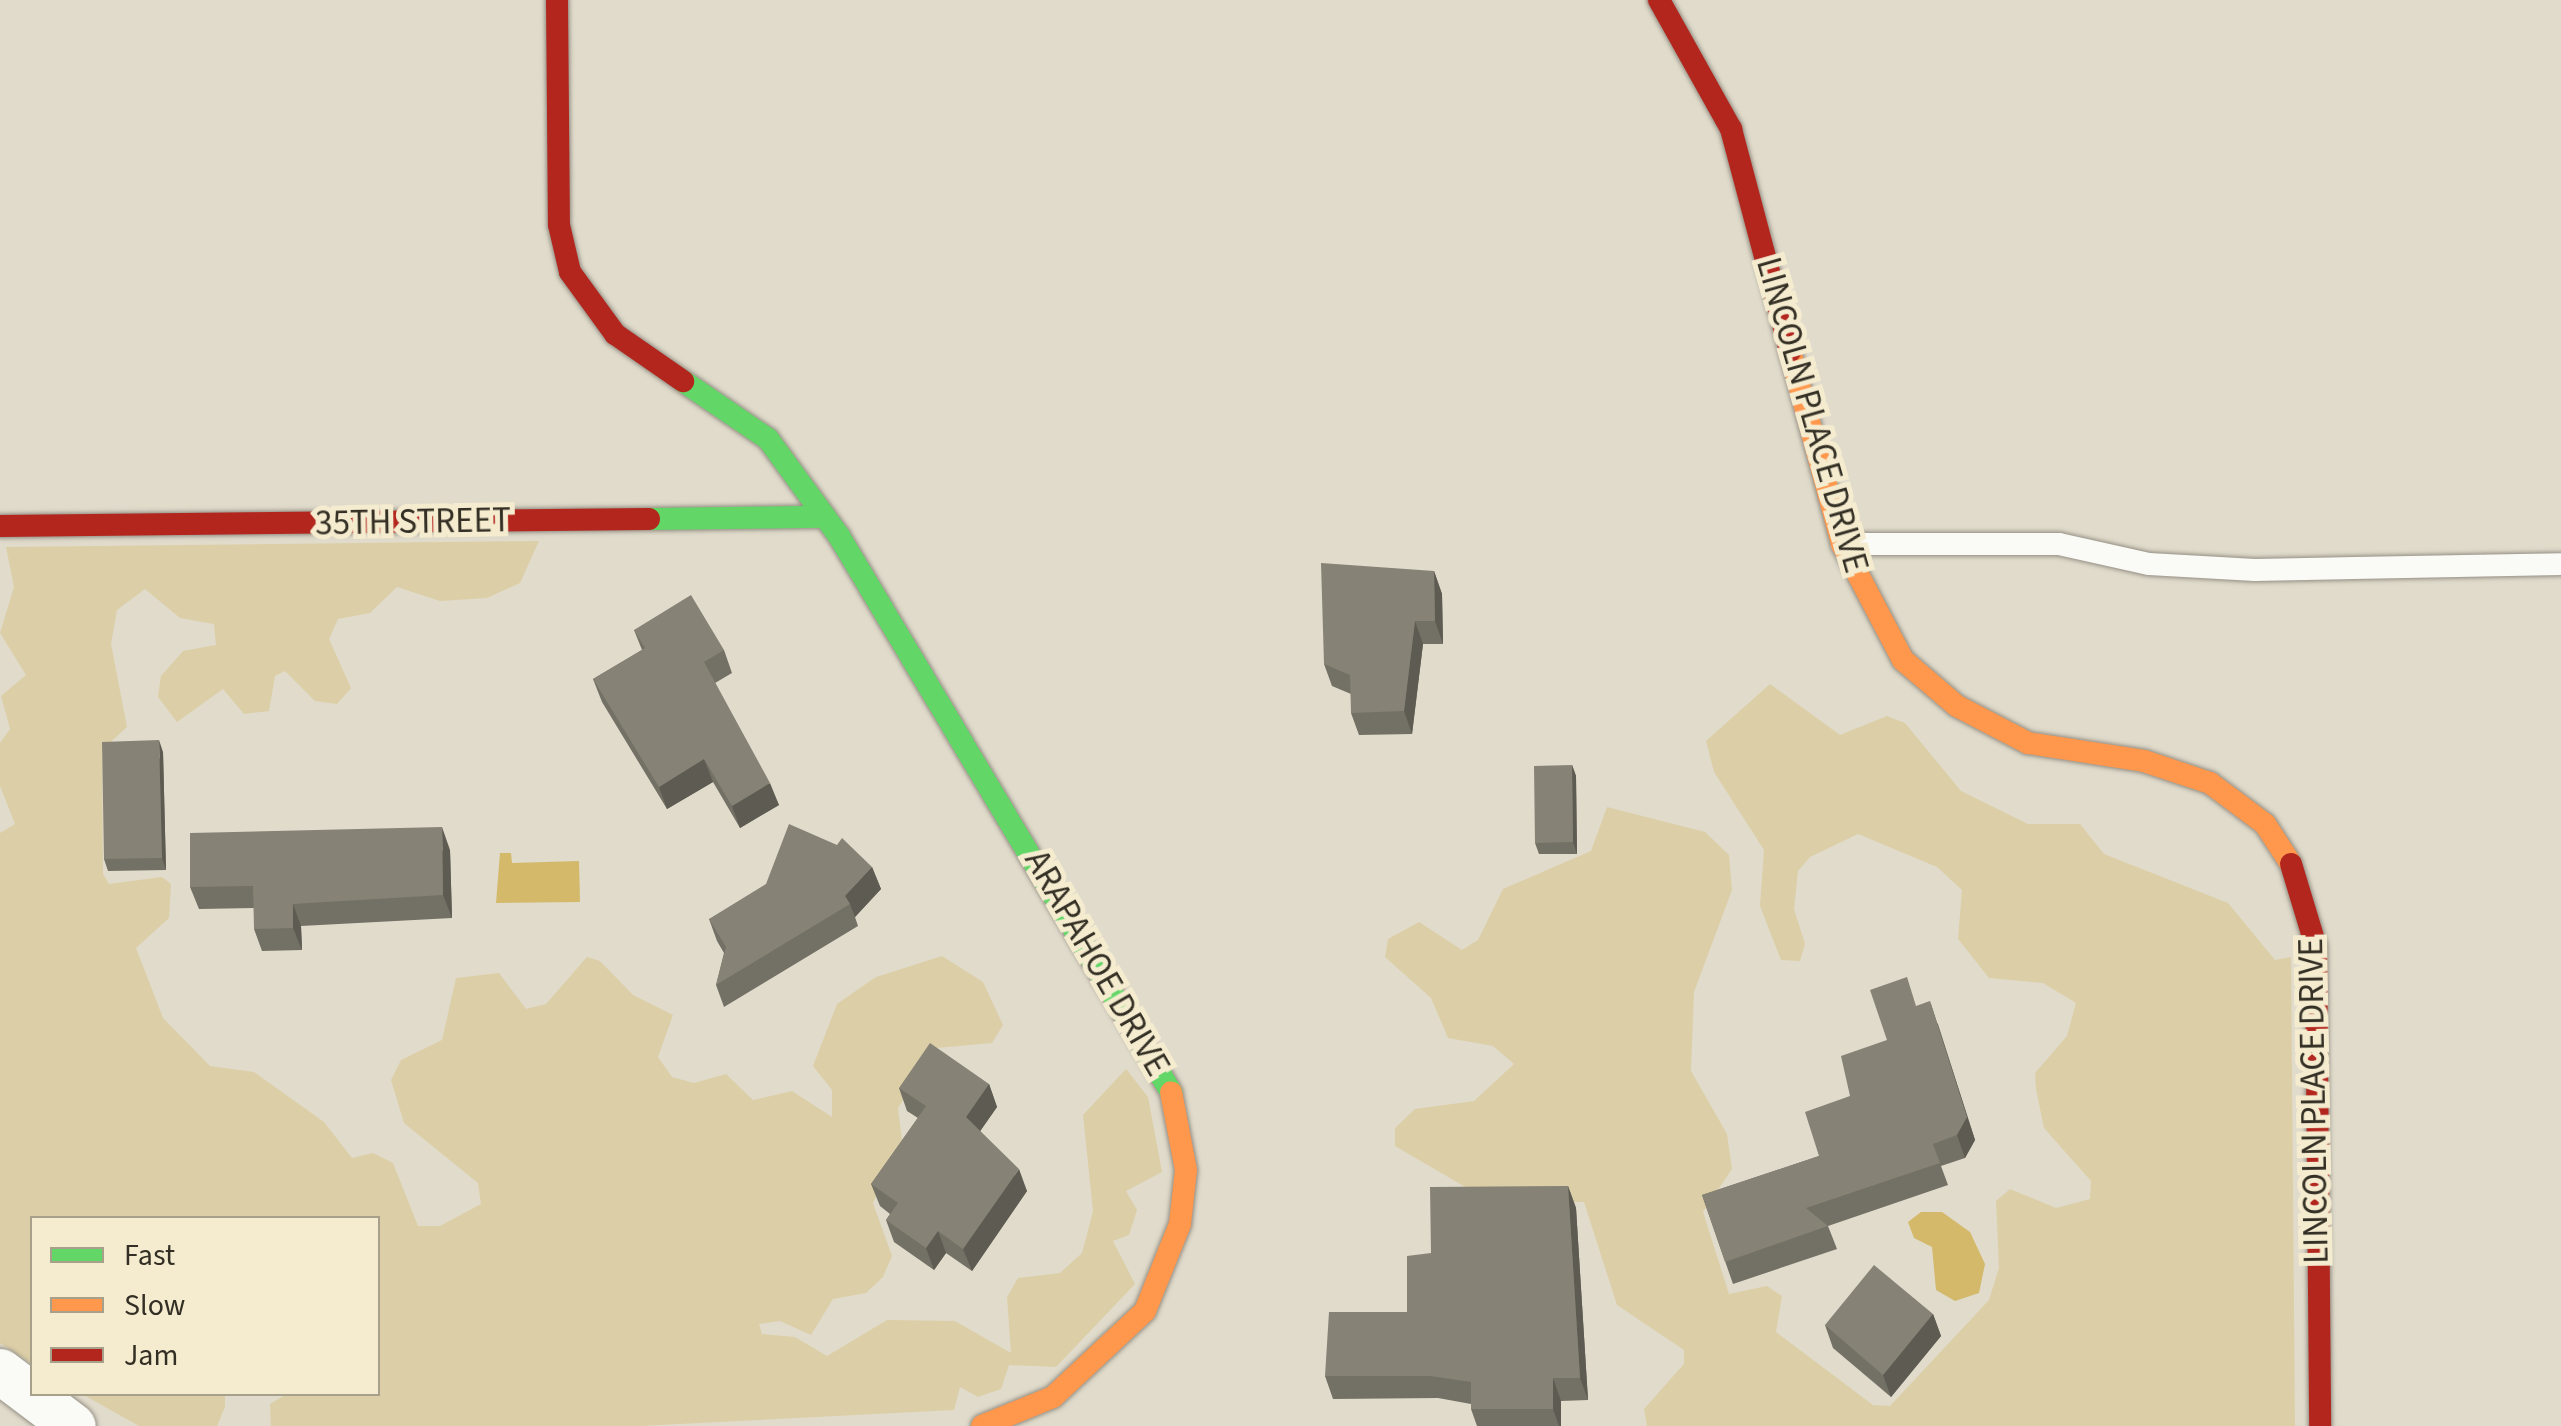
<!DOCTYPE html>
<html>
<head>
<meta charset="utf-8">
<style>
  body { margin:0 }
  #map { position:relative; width:2561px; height:1426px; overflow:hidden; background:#e0dbcb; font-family:"Source Sans 3",sans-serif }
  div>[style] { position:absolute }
  .green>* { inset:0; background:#dccfa7 }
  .water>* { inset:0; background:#d3b969 }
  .roads { filter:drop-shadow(0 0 2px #959085) drop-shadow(0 0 2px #959085) }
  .lane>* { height:22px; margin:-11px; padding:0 11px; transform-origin:11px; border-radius:11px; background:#fafaf7 }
  .street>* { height:45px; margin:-22.5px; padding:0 22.5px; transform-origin:22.5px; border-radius:22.5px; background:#fafaf7 }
  .fast>* { height:22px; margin:-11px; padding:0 11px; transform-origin:11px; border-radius:11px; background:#63d668 }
  .slow>* { height:22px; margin:-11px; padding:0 11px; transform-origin:11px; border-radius:11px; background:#ff974d }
  .jam>* { height:22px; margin:-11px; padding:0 11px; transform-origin:11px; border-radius:11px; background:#b3261e }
  .wall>* { inset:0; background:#737065 }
  .shaded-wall>* { inset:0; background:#5e5b53 }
  .building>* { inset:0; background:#868276 }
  span { translate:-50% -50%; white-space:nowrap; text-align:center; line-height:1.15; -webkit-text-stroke:10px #f5ecd0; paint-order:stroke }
  .street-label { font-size:35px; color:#332f24 }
  .legend { position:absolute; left:30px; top:1216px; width:350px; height:180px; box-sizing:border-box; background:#f5ecd0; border:2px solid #a7a08b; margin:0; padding:12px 18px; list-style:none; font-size:30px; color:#332f24 }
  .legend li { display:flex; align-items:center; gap:20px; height:50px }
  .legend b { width:50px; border:2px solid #a7a08b }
</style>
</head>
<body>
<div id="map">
  <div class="green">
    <i style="clip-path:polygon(539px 541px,520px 583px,487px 598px,440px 601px,397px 587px,370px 613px,338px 619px,329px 639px,351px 688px,337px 704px,315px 701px,285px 671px,275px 676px,269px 711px,244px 714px,223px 689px,177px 722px,158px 697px,161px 676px,183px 651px,216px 645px,214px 624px,180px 618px,145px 589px,117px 610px,111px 644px,127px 727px,102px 750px,103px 874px,109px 884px,162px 877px,171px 884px,169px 918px,136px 948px,163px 1018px,210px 1066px,254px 1072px,324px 1122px,352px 1158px,373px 1153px,393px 1163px,418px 1226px,440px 1226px,481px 1204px,478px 1183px,404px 1123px,391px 1080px,401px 1060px,442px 1040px,456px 978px,499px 973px,526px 1009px,546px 1004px,587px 957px,600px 961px,633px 995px,673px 1015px,658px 1057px,672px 1077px,694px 1083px,726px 1074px,753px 1100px,792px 1091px,832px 1117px,832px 1090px,813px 1066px,837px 1004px,876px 977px,942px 956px,983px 982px,1003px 1025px,992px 1043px,936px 1048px,898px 1108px,902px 1141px,873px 1203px,892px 1256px,883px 1277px,866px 1293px,833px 1299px,811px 1335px,780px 1321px,759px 1324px,762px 1334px,795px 1337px,827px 1356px,887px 1320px,955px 1321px,1011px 1353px,1007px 1297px,1018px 1278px,1060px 1273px,1082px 1253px,1093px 1211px,1083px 1115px,1126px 1069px,1148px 1097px,1162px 1172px,1126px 1191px,1137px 1210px,1129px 1235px,1113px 1241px,1135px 1284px,1056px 1367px,1009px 1365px,1001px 1389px,978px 1397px,960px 1387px,954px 1410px,640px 1426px,271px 1426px,270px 1404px,287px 1394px,378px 1394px,378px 1218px,32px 1218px,32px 1364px,0 1343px,0 833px,15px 824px,0 786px,0 743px,10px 729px,1px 696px,26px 675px,0 633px,14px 587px,6px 547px)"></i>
    <i style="clip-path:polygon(1770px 684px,1840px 735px,1887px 716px,1905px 723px,1961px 791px,2028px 824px,2080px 824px,2104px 854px,2228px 903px,2275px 960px,2291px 957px,2295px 1426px,1647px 1426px,1644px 1409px,1684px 1364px,1684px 1350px,1617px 1305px,1584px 1202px,1491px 1202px,1395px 1146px,1395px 1128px,1415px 1109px,1474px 1101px,1514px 1064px,1493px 1046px,1448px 1038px,1431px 998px,1385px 957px,1388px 939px,1419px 922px,1462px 950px,1478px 940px,1503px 889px,1591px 851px,1607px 807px,1705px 832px,1729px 855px,1732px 890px,1694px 992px,1691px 1071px,1727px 1134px,1732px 1169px,1703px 1212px,1729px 1294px,1767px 1286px,1782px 1296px,1776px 1332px,1873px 1405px,1890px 1406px,1989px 1300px,1999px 1268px,1996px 1201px,2010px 1189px,2056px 1208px,2090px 1199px,2091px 1181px,2044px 1128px,2036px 1089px,2035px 1073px,2067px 1036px,2076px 1003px,2043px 983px,1989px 978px,1958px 939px,1962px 890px,1937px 867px,1858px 834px,1810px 857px,1798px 871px,1794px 909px,1805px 944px,1800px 961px,1781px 960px,1760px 906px,1764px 850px,1714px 772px,1706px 741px)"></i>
    <i style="clip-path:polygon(82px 1394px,225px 1394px,225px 1407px,217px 1426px,139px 1426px)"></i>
  </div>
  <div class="water">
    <i style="clip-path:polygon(500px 853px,511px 853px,512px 863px,579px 861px,580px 902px,496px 903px)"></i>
    <i style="clip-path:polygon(1921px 1212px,1942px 1212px,1970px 1232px,1985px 1264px,1979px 1293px,1955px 1301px,1936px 1290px,1932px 1247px,1914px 1238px,1908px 1222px)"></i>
  </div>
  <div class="roads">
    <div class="lane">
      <i style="left:1842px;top:544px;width:217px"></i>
      <i style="left:2059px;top:544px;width:92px;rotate:12.5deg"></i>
      <i style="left:2149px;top:564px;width:106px;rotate:3.2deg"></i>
      <i style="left:2255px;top:570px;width:306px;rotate:-1.1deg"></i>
    </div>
    <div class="street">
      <i style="left:0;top:1371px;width:91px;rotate:37deg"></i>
    </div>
    <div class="fast">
      <i style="left:683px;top:381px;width:103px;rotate:34.3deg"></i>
      <i style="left:768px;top:439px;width:120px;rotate:53.8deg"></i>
      <i style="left:839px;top:536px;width:648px;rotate:59.16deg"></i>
      <i style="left:649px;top:519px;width:176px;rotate:-0.7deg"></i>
    </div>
    <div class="slow">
      <i style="left:1790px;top:351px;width:200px;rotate:74.9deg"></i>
      <i style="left:1842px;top:544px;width:131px;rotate:62.3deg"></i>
      <i style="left:1903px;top:660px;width:71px;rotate:40.4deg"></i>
      <i style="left:1957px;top:706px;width:80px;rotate:27.5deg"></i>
      <i style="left:2028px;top:743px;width:117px;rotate:8.8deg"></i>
      <i style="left:2144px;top:761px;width:70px;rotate:18.4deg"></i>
      <i style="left:2210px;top:783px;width:69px;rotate:36.7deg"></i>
      <i style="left:2265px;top:824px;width:48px;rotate:57deg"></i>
      <i style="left:982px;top:1426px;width:77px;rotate:-22.2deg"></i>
      <i style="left:1053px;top:1397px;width:126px;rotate:-43.1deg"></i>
      <i style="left:1145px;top:1311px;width:94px;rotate:-68.1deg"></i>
      <i style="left:1180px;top:1224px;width:54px;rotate:-83.7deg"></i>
      <i style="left:1186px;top:1170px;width:79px;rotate:-100.9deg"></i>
    </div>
    <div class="jam">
      <i style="left:557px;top:0;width:225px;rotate:89.5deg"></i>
      <i style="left:559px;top:225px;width:48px;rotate:76.8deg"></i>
      <i style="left:570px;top:272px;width:77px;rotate:54deg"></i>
      <i style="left:615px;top:334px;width:83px;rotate:34.7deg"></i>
      <i style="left:1659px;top:0;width:148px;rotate:60.8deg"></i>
      <i style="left:1731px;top:129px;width:230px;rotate:75.1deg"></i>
      <i style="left:0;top:526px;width:649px;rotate:-0.62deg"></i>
      <i style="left:2291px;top:864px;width:87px;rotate:73.2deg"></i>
      <i style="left:2316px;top:947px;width:479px;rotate:89.5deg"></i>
    </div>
  </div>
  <div class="wall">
    <i style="clip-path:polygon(1434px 571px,1442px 594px,1443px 644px,1423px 644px,1412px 734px,1359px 735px,1351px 713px,1351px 694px,1332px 686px,1324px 664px)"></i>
    <i style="clip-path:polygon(634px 630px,724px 650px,732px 673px,715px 683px,779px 805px,740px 828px,713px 782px,667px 809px,602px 702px,593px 679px,642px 650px)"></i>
    <i style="clip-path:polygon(163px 752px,166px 870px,108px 871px,104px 859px)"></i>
    <i style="clip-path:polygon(1572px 765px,1576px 776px,1577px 854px,1539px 854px,1535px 843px)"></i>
    <i style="clip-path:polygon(450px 850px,452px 918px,301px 926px,302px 950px,262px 951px,254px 929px,254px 908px,199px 909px,190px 887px)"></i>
    <i style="clip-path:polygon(872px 867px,881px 889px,855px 917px,858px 926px,724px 1007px,716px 985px,724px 953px,717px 941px,709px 919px)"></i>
    <i style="clip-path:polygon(1917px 1006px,1938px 1024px,1975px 1140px,1965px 1158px,1941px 1166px,1948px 1185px,1828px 1226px,1837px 1249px,1733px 1284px,1702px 1195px,1819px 1156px,1850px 1096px,1887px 1040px)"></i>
    <i style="clip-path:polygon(989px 1084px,997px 1107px,980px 1131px,1027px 1191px,972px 1271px,946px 1253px,934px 1270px,894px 1242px,886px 1220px,890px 1214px,880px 1206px,871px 1184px,918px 1118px,907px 1111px,899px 1088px)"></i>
    <i style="clip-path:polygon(1568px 1186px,1576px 1208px,1588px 1400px,1561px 1401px,1561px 1426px,1477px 1426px,1471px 1409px,1471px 1404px,1438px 1398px,1333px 1399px,1325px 1376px,1407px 1312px,1431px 1253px)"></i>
    <i style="clip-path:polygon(1933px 1314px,1941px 1336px,1891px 1397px,1833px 1348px,1825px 1325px)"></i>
  </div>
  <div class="shaded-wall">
    <i style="clip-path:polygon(1434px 571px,1442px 594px,1443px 644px,1435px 621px)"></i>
    <i style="clip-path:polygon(1415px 621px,1423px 644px,1412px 734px,1404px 711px)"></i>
    <i style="clip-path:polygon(159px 740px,163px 752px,166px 870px,162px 858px)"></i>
    <i style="clip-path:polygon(704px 759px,713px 782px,667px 809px,659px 787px)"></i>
    <i style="clip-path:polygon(1572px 765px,1576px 776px,1577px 854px,1573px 842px)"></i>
    <i style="clip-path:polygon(770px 783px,779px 805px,740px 828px,732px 806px)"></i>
    <i style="clip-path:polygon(442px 827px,450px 850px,452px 918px,443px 895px)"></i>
    <i style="clip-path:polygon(872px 867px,881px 889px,855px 917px,850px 904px,845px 896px)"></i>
    <i style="clip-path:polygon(293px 904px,301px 926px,302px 950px,293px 928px)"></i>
    <i style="clip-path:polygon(1930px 1001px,1975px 1140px,1965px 1158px,1957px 1135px)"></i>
    <i style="clip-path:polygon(989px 1084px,997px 1107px,974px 1140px,966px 1117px)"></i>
    <i style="clip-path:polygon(1019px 1169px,1027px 1191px,972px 1271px,963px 1249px)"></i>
    <i style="clip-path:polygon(1568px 1186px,1576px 1208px,1588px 1400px,1580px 1378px)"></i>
    <i style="clip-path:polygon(938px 1231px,946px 1253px,934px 1270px,926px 1248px)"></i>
    <i style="clip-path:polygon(1933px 1314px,1941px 1336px,1891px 1397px,1883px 1375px)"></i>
    <i style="clip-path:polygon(1553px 1378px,1561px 1401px,1561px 1426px,1559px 1426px,1553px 1409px)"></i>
  </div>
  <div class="building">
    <i style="clip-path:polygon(1321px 563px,1434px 571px,1435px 621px,1415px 621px,1404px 711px,1351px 713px,1350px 675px,1324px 664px)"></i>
    <i style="clip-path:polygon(691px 595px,724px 650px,704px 662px,770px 783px,732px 806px,704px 759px,659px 787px,593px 679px,645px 648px,634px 630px)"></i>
    <i style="clip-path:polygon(159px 740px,162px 858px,104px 859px,102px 742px)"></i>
    <i style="clip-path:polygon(1572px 765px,1573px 842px,1535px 843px,1534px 766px)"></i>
    <i style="clip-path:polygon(789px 824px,837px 845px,842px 838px,872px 867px,845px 896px,850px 904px,716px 985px,726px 947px,709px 919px,766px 884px)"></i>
    <i style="clip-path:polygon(442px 827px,443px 895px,293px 904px,293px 928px,254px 929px,253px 886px,190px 887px,190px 833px)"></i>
    <i style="clip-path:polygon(1907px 977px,1916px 1006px,1930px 1001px,1967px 1117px,1957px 1135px,1933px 1144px,1940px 1163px,1806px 1208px,1828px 1226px,1725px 1262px,1702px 1195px,1819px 1156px,1805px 1112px,1850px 1096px,1841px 1056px,1887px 1040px,1870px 990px)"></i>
    <i style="clip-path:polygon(930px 1043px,989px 1084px,966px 1117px,1019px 1169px,963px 1249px,938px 1231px,926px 1248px,886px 1220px,898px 1203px,871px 1184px,926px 1106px,899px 1088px)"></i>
    <i style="clip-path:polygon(1568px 1186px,1580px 1378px,1553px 1378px,1553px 1409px,1471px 1409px,1471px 1382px,1430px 1376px,1325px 1376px,1329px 1312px,1407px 1312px,1407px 1256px,1431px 1253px,1430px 1187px)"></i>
    <i style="clip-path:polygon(1874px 1265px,1933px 1314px,1883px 1375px,1825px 1325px)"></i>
  </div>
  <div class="street-label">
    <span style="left:1812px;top:415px;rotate:74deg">LINCOLN PLACE DRIVE</span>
    <span style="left:413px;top:522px;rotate:-1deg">35TH STREET</span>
    <span style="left:1097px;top:963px;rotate:60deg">ARAPAHOE DRIVE</span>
    <span style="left:2314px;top:1101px;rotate:-91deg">LINCOLN PLACE DRIVE</span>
  </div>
  <ul class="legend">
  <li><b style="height:12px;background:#63d668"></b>Fast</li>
  <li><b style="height:12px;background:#ff974d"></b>Slow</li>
  <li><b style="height:12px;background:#b3261e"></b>Jam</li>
  </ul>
</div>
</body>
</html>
